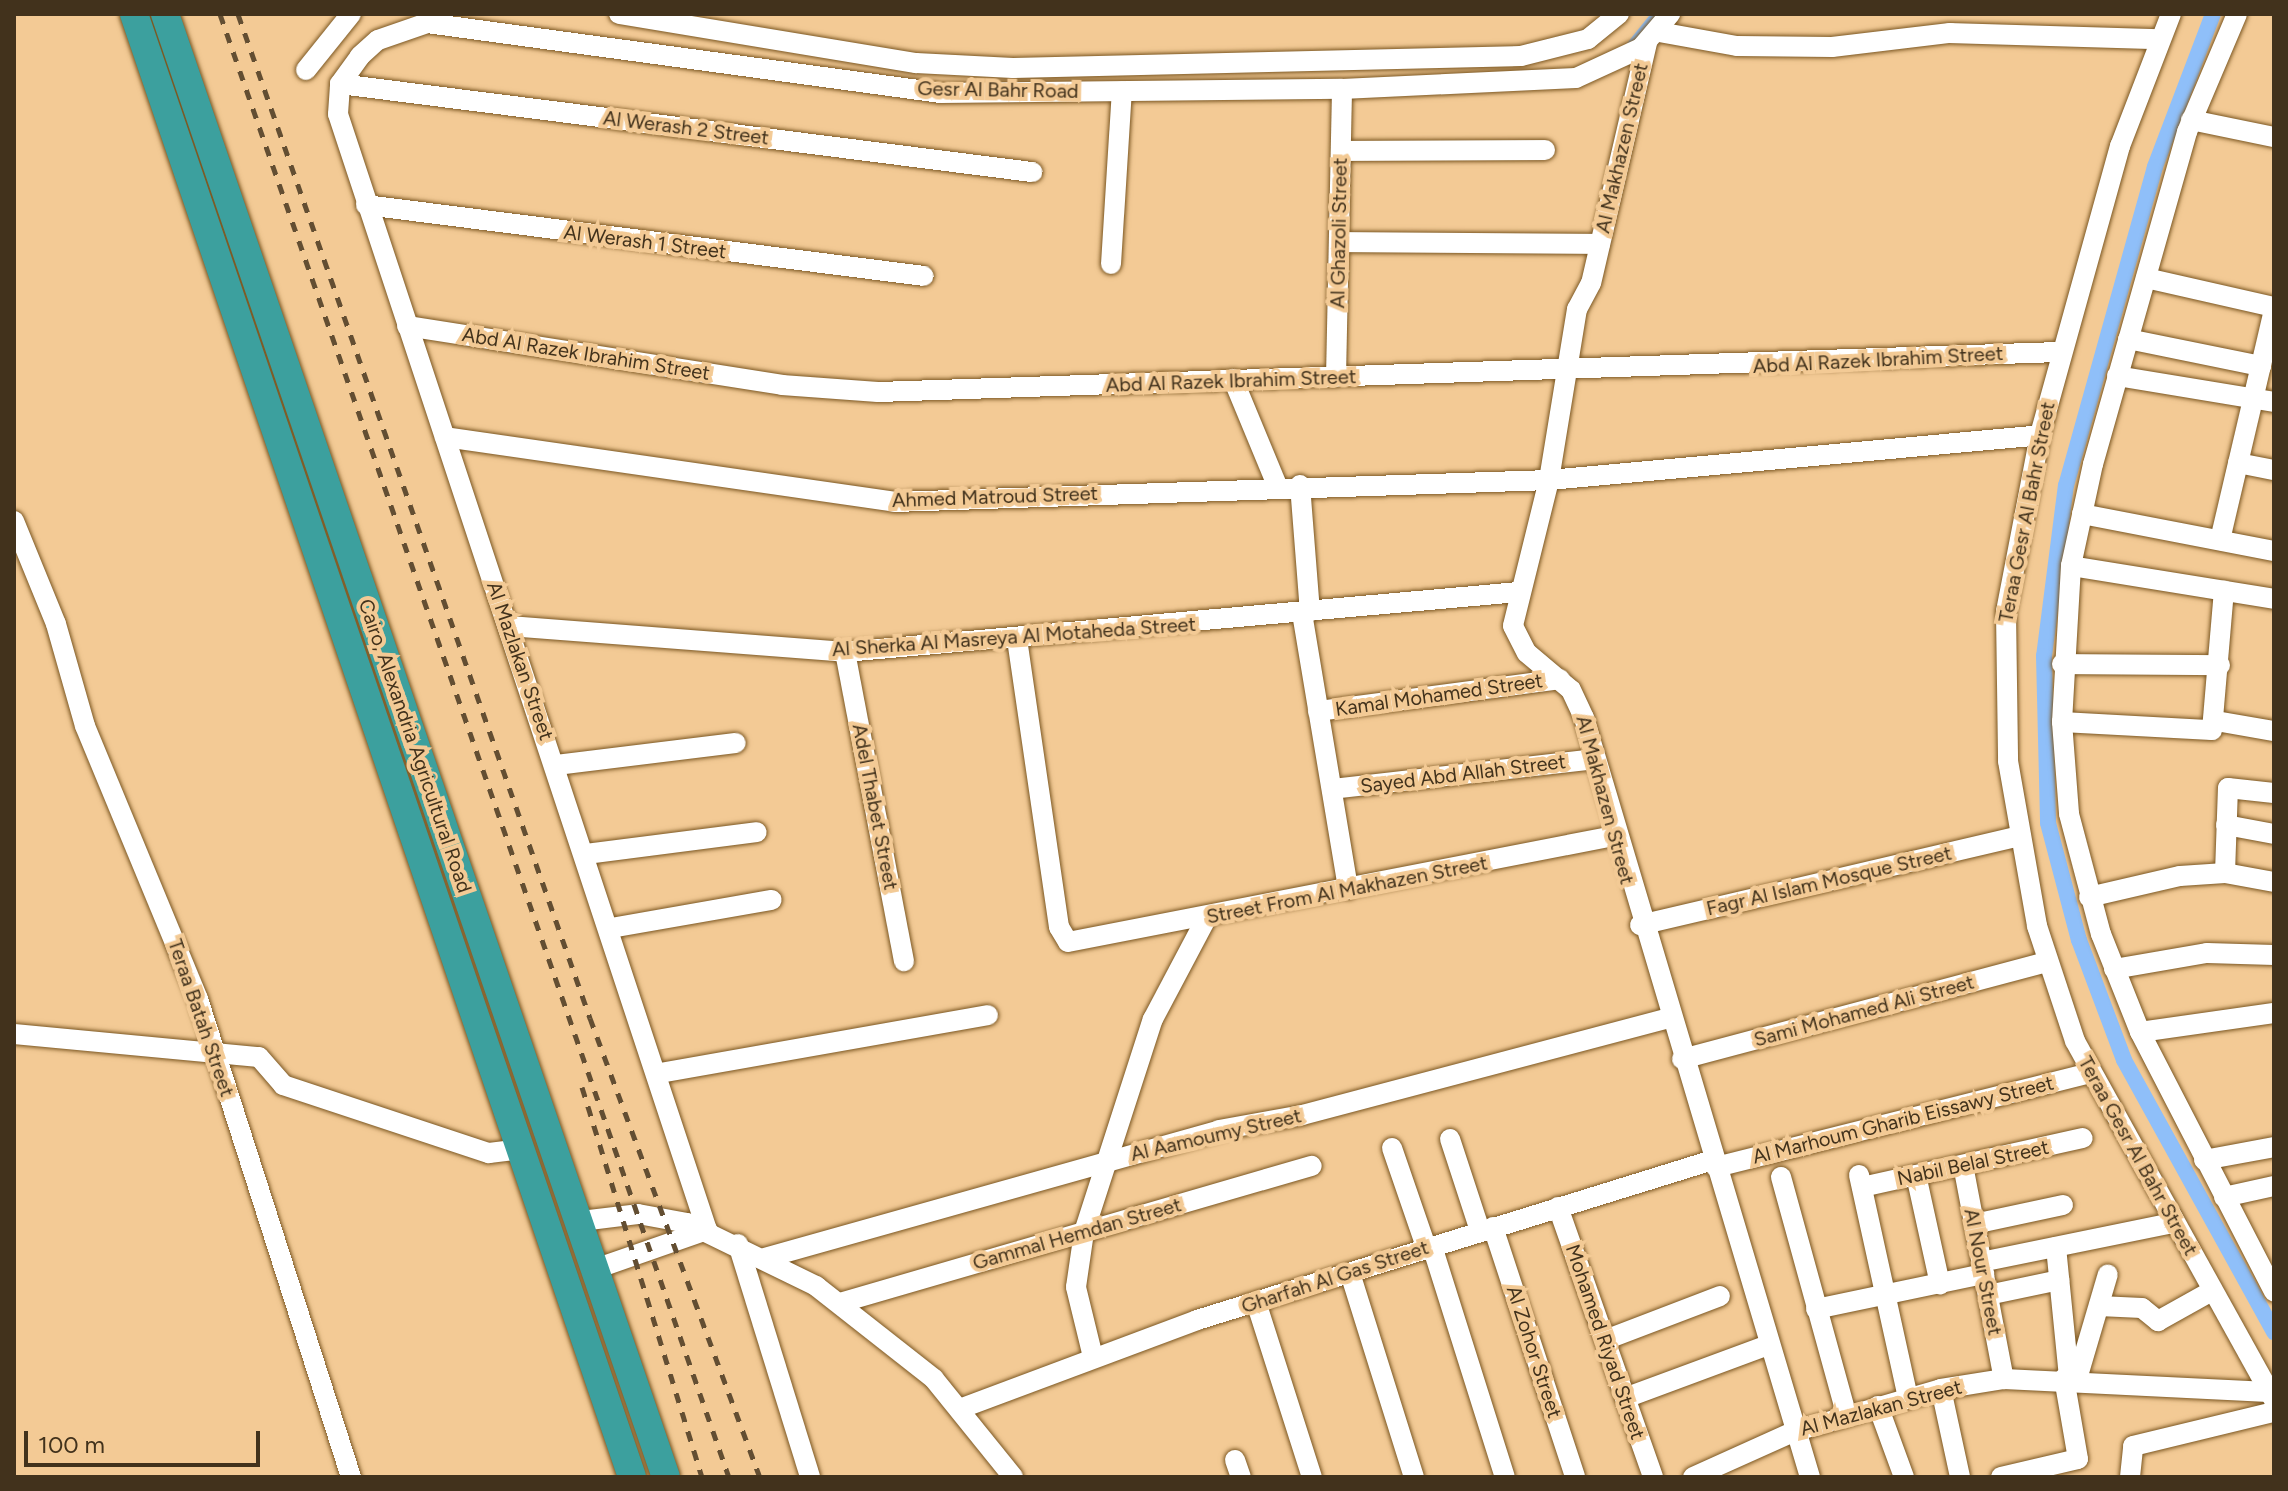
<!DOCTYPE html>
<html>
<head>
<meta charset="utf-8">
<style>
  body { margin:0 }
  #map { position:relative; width:2288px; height:1491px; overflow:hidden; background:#f3ca95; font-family:Figtree,sans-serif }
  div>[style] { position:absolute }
  .stream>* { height:5px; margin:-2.5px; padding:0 2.5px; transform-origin:2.5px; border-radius:2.5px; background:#8fbff9 }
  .canal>* { height:16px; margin:-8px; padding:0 8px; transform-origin:8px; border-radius:8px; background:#8fbff9 }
  .roads { filter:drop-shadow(0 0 2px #7b5722) drop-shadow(0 0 2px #7b5722) }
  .minor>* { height:20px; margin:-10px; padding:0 10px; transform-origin:10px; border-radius:10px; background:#fff }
  .highway>* { height:28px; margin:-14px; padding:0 14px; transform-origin:14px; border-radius:14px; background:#3ca09e }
  .rail>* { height:5px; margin-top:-2.5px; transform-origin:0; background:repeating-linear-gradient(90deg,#634e32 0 10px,transparent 0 20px) }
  span { translate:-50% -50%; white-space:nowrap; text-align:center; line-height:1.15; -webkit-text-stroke:8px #f3ca95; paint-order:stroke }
  .street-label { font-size:20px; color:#42321c }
  .frame { position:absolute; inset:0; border:16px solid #42321c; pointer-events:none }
  .scale { position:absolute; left:24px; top:1431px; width:236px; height:36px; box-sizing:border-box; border:4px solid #42321c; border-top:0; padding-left:10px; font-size:24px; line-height:28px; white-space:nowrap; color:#42321c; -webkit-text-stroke:6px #f3ca95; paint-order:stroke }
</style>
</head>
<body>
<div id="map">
  <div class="stream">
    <i style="left:1627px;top:46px;width:41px;rotate:-50.9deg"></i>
  </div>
  <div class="canal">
    <i style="left:2213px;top:14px;width:164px;rotate:110.8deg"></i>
    <i style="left:2155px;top:167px;width:330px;rotate:105.6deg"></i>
    <i style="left:2066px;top:485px;width:172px;rotate:97.3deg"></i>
    <i style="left:2044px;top:656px;width:167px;rotate:88.6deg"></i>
    <i style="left:2048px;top:823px;width:121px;rotate:75.2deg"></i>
    <i style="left:2079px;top:940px;width:128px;rotate:69.4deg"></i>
    <i style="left:2124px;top:1060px;width:311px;rotate:61.1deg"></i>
  </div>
  <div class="roads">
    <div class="minor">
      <i style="left:619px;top:14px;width:301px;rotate:9.4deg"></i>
      <i style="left:916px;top:63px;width:97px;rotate:3deg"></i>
      <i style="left:1013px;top:68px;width:508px;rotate:-1.35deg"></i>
      <i style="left:1521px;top:56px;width:69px;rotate:-14.2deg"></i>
      <i style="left:1588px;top:39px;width:40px;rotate:-39deg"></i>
      <i style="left:2171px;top:14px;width:142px;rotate:111.1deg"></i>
      <i style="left:2120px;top:146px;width:300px;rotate:105.5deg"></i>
      <i style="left:2040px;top:435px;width:180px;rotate:100.9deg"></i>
      <i style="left:2006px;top:612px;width:149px;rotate:89.2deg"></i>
      <i style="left:2008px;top:761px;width:168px;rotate:80deg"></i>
      <i style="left:2037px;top:926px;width:121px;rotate:71.7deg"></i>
      <i style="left:2075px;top:1041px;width:410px;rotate:61deg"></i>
      <i style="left:2237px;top:14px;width:128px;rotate:113deg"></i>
      <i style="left:2187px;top:132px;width:345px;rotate:105.8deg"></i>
      <i style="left:2093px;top:464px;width:104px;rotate:102.2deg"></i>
      <i style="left:2071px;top:566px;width:156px;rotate:93.3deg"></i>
      <i style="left:2062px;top:722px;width:92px;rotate:85.6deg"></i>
      <i style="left:2069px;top:814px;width:124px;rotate:75.1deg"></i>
      <i style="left:2101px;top:934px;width:105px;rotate:68.3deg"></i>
      <i style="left:2140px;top:1032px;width:292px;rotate:62.7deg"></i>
      <i style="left:1659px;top:32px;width:79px;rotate:10.2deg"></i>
      <i style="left:1737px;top:46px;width:95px;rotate:0.6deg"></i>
      <i style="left:1832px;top:47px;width:119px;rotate:-6.8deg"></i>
      <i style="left:1950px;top:33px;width:208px;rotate:1.7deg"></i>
      <i style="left:1647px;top:43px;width:246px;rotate:103.1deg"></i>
      <i style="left:1591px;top:283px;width:30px;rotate:118deg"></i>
      <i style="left:1577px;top:309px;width:173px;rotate:99.3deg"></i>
      <i style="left:1549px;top:480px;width:150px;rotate:103.9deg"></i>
      <i style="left:1513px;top:626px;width:30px;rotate:63deg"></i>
      <i style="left:1527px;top:653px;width:57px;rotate:40.1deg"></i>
      <i style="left:1571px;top:690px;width:31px;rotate:65deg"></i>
      <i style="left:1584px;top:718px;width:792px;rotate:73.42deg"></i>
      <i style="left:306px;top:70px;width:72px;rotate:-51.2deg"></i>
      <i style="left:340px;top:84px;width:698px;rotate:7.25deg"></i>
      <i style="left:2191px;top:120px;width:85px;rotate:11.6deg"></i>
      <i style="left:1341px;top:151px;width:204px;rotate:-0.3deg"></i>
      <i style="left:366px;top:205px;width:562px;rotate:7.25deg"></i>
      <i style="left:1340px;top:242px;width:260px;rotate:0.4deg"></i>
      <i style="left:1111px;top:264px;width:173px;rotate:-86.4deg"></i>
      <i style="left:2146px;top:278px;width:131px;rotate:12.8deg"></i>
      <i style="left:407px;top:326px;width:380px;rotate:8.9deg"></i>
      <i style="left:782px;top:385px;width:96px;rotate:4.2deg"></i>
      <i style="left:878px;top:392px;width:1182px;rotate:-1.94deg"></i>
      <i style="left:2128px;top:339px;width:136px;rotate:11.5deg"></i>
      <i style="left:2117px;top:376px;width:159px;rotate:9.4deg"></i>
      <i style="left:1336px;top:377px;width:288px;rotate:-88.8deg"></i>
      <i style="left:1233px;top:379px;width:115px;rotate:67.5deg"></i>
      <i style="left:445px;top:437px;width:454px;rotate:8.2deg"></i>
      <i style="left:894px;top:502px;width:655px;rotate:-1.92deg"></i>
      <i style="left:1549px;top:480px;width:493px;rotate:-5.2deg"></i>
      <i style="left:2238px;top:463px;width:37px;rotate:11deg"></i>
      <i style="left:1300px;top:485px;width:127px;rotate:85.5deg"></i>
      <i style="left:2082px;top:514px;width:196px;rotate:10.9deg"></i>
      <i style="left:14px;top:521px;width:111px;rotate:67.8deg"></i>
      <i style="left:56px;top:624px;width:106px;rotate:74.1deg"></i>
      <i style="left:85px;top:726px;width:295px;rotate:67.5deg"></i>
      <i style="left:198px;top:999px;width:502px;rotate:72.25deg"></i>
      <i style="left:2220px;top:540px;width:236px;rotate:-76.8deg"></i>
      <i style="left:2071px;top:566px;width:206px;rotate:9.2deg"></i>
      <i style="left:1302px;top:613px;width:280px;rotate:80.5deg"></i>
      <i style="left:509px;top:626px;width:337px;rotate:4.4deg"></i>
      <i style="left:845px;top:652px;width:676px;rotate:-5.09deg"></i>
      <i style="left:1017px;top:639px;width:291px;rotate:81.7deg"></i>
      <i style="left:1059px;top:927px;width:17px;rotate:59deg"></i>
      <i style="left:1068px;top:942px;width:556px;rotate:-10.99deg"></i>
      <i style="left:845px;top:652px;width:315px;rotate:79.2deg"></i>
      <i style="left:2062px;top:664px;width:158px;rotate:0.4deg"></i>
      <i style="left:1318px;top:711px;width:244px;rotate:-7.5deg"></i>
      <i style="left:2216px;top:721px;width:59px;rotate:9.8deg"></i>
      <i style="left:2062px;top:722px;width:150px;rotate:3.1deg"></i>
      <i style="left:2212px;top:730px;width:140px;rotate:-85.1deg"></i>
      <i style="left:556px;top:765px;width:181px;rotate:-7deg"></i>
      <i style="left:1332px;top:789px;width:264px;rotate:-6.5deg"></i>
      <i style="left:2226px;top:825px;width:49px;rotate:10.6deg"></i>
      <i style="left:586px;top:854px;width:172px;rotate:-7.3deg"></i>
      <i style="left:2225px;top:873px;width:85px;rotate:-88deg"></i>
      <i style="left:2228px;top:788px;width:46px;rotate:6.2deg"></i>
      <i style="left:2089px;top:897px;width:93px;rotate:-13deg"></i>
      <i style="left:2180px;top:876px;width:45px;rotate:-3.8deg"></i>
      <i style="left:2225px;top:873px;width:50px;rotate:10.4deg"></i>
      <i style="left:1640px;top:925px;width:388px;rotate:-13.2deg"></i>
      <i style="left:611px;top:928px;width:163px;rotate:-9.9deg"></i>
      <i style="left:2114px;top:969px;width:94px;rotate:-9.8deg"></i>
      <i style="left:2207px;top:953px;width:67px;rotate:1.7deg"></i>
      <i style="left:2140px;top:1032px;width:135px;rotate:-8.1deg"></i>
      <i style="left:14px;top:1034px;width:246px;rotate:5.4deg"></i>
      <i style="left:259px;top:1057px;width:37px;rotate:49deg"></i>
      <i style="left:283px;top:1085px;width:217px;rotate:18.3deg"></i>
      <i style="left:489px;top:1153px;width:33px;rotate:-7deg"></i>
      <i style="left:1682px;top:1059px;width:377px;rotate:-14.9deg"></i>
      <i style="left:660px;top:1073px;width:333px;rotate:-10deg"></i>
      <i style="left:1450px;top:1139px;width:97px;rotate:71.9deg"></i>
      <i style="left:1392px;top:1148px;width:105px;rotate:71deg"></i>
      <i style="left:2204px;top:1160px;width:71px;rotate:-10.5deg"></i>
      <i style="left:1963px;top:1165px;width:218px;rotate:79.2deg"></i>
      <i style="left:1716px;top:1167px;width:387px;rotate:-14.1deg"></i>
      <i style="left:1859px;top:1175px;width:228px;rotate:77.6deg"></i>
      <i style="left:1916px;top:1175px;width:112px;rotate:77.6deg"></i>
      <i style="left:1781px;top:1177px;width:248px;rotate:74.6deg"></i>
      <i style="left:1862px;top:1187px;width:226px;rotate:-12.5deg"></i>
      <i style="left:2224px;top:1197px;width:51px;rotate:-12.4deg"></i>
      <i style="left:1558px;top:1207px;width:286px;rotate:70.6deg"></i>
      <i style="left:581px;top:1221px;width:57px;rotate:-7deg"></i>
      <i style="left:638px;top:1214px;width:50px;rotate:10.4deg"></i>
      <i style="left:687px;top:1223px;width:144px;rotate:26deg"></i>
      <i style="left:816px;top:1286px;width:150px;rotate:38.2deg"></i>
      <i style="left:934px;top:1379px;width:126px;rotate:51.1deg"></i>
      <i style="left:1974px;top:1224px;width:91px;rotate:-12.1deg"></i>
      <i style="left:1493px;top:1227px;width:263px;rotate:71.8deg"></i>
      <i style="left:707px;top:1230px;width:1175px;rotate:-108.3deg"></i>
      <i style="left:338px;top:114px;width:30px;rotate:-86deg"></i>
      <i style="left:340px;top:84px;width:34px;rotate:-54deg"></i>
      <i style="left:360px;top:56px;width:24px;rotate:-42deg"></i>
      <i style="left:378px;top:40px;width:52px;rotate:-19.1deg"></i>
      <i style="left:427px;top:23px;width:519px;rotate:7.76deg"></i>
      <i style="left:941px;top:93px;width:401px;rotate:-0.6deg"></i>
      <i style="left:1342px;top:89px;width:234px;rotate:-2.7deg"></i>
      <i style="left:1576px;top:78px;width:72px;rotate:-24.8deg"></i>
      <i style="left:1641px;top:48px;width:45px;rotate:-49.5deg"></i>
      <i style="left:738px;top:1244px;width:244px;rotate:72.8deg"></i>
      <i style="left:1432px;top:1246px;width:242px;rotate:72.5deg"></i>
      <i style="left:2056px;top:1247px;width:132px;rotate:84.3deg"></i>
      <i style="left:765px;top:1258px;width:472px;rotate:-15.7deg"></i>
      <i style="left:1219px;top:1130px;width:84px;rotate:-10.2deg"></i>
      <i style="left:1302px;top:1115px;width:380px;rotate:-14.8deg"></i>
      <i style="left:1981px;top:1262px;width:196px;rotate:-11.5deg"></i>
      <i style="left:595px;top:1269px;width:119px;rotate:-19.2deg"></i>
      <i style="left:1350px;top:1273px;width:214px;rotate:72.6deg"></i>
      <i style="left:1988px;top:1295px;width:73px;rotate:-11.9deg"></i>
      <i style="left:843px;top:1302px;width:488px;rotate:-16.2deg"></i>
      <i style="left:1256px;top:1302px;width:184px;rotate:72.3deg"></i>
      <i style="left:2099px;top:1306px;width:43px;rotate:2.7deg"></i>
      <i style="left:2142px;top:1308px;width:21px;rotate:39deg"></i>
      <i style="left:2158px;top:1321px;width:62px;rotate:-29.1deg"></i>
      <i style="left:1816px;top:1309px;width:172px;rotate:-11.8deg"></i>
      <i style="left:1605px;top:1340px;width:123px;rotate:-20.9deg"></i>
      <i style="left:1093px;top:1357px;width:72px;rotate:-103.7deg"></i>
      <i style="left:1076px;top:1287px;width:56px;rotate:-81.7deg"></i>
      <i style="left:1084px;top:1232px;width:224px;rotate:-72.1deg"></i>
      <i style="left:1153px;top:1019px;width:115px;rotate:-62.1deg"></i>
      <i style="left:2077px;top:1379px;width:109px;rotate:-73.6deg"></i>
      <i style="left:1941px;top:1389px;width:90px;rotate:77.8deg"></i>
      <i style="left:1625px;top:1398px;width:153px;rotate:-20.3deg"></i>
      <i style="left:1878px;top:1406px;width:76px;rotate:69.9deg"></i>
      <i style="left:962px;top:1408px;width:251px;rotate:-20.5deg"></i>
      <i style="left:1197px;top:1320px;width:540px;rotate:-17.23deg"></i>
      <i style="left:1235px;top:1460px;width:18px;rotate:71deg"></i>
      <i style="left:1693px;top:1477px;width:110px;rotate:-24.2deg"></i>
      <i style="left:1793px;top:1432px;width:154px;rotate:-16.2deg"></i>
      <i style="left:1941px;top:1389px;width:64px;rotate:-9deg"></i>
      <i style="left:2004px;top:1379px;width:265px;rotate:2.8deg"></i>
      <i style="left:2001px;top:1477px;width:79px;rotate:-13.2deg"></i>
      <i style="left:2078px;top:1459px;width:82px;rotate:-99.8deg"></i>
      <i style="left:2130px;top:1477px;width:31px;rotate:-84deg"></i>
      <i style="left:2133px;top:1446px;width:145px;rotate:-13.6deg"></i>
    </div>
    <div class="highway">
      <i style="left:134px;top:14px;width:1545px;rotate:71.2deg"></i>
      <i style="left:165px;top:14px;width:1546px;rotate:71.1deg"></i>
    </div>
  </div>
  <div class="rail">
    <i style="left:220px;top:14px;width:1549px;rotate:70.82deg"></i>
    <i style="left:238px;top:14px;width:1064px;rotate:70.68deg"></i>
    <i style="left:590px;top:1018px;width:489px;rotate:69.7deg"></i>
    <i style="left:582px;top:1087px;width:408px;rotate:72.9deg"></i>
  </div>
  <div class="street-label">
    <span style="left:998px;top:90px;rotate:1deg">Gesr Al Bahr Road</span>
    <span style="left:686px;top:128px;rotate:7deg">Al Werash 2 Street</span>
    <span style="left:1622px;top:148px;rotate:-77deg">Al Makhazen Street</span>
    <span style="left:1339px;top:233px;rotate:-89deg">Al Ghazoli Street</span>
    <span style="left:645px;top:242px;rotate:7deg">Al Werash 1 Street</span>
    <span style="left:586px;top:354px;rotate:9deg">Abd Al Razek Ibrahim Street</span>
    <span style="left:1878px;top:360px;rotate:-3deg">Abd Al Razek Ibrahim Street</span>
    <span style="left:1231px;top:381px;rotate:-2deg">Abd Al Razek Ibrahim Street</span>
    <span style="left:995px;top:497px;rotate:-2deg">Ahmed Matroud Street</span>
    <span style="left:2027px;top:512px;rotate:-79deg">Teraa Gesr Al Bahr Street</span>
    <span style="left:1014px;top:637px;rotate:-4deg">Al Sherka Al Masreya Al Motaheda Street</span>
    <span style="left:520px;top:661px;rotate:71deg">Al Mazlakan Street</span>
    <span style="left:1439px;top:695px;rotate:-8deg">Kamal Mohamed Street</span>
    <span style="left:415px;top:746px;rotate:71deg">Cairo, Alexandria Agricultural Road</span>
    <span style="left:1463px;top:774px;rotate:-7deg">Sayed Abd Allah Street</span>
    <span style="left:1605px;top:800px;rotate:75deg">Al Makhazen Street</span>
    <span style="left:875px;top:807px;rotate:79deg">Adel Thabet Street</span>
    <span style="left:1829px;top:881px;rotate:-13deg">Fagr Al Islam Mosque Street</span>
    <span style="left:1347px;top:890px;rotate:-11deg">Street From Al Makhazen Street</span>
    <span style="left:1864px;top:1011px;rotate:-15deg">Sami Mohamed Ali Street</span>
    <span style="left:201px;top:1018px;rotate:71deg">Teraa Batah Street</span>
    <span style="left:1903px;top:1120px;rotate:-14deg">Al Marhoum Gharib Eissawy Street</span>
    <span style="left:1216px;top:1135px;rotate:-13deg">Al Aamoumy Street</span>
    <span style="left:2138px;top:1156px;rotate:61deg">Teraa Gesr Al Bahr Street</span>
    <span style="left:1973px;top:1163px;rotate:-12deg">Nabil Belal Street</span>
    <span style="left:1077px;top:1234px;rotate:-16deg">Gammal Hemdan Street</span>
    <span style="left:1983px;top:1272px;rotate:79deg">Al Nour Street</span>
    <span style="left:1335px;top:1277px;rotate:-18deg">Gharfah Al Gas Street</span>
    <span style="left:1605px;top:1342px;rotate:71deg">Mohamed Riyad Street</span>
    <span style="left:1534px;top:1352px;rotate:72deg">Al Zohor Street</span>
    <span style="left:1881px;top:1408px;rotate:-15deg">Al Mazlakan Street</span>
  </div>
  <div class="frame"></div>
  <div class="scale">100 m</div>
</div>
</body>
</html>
